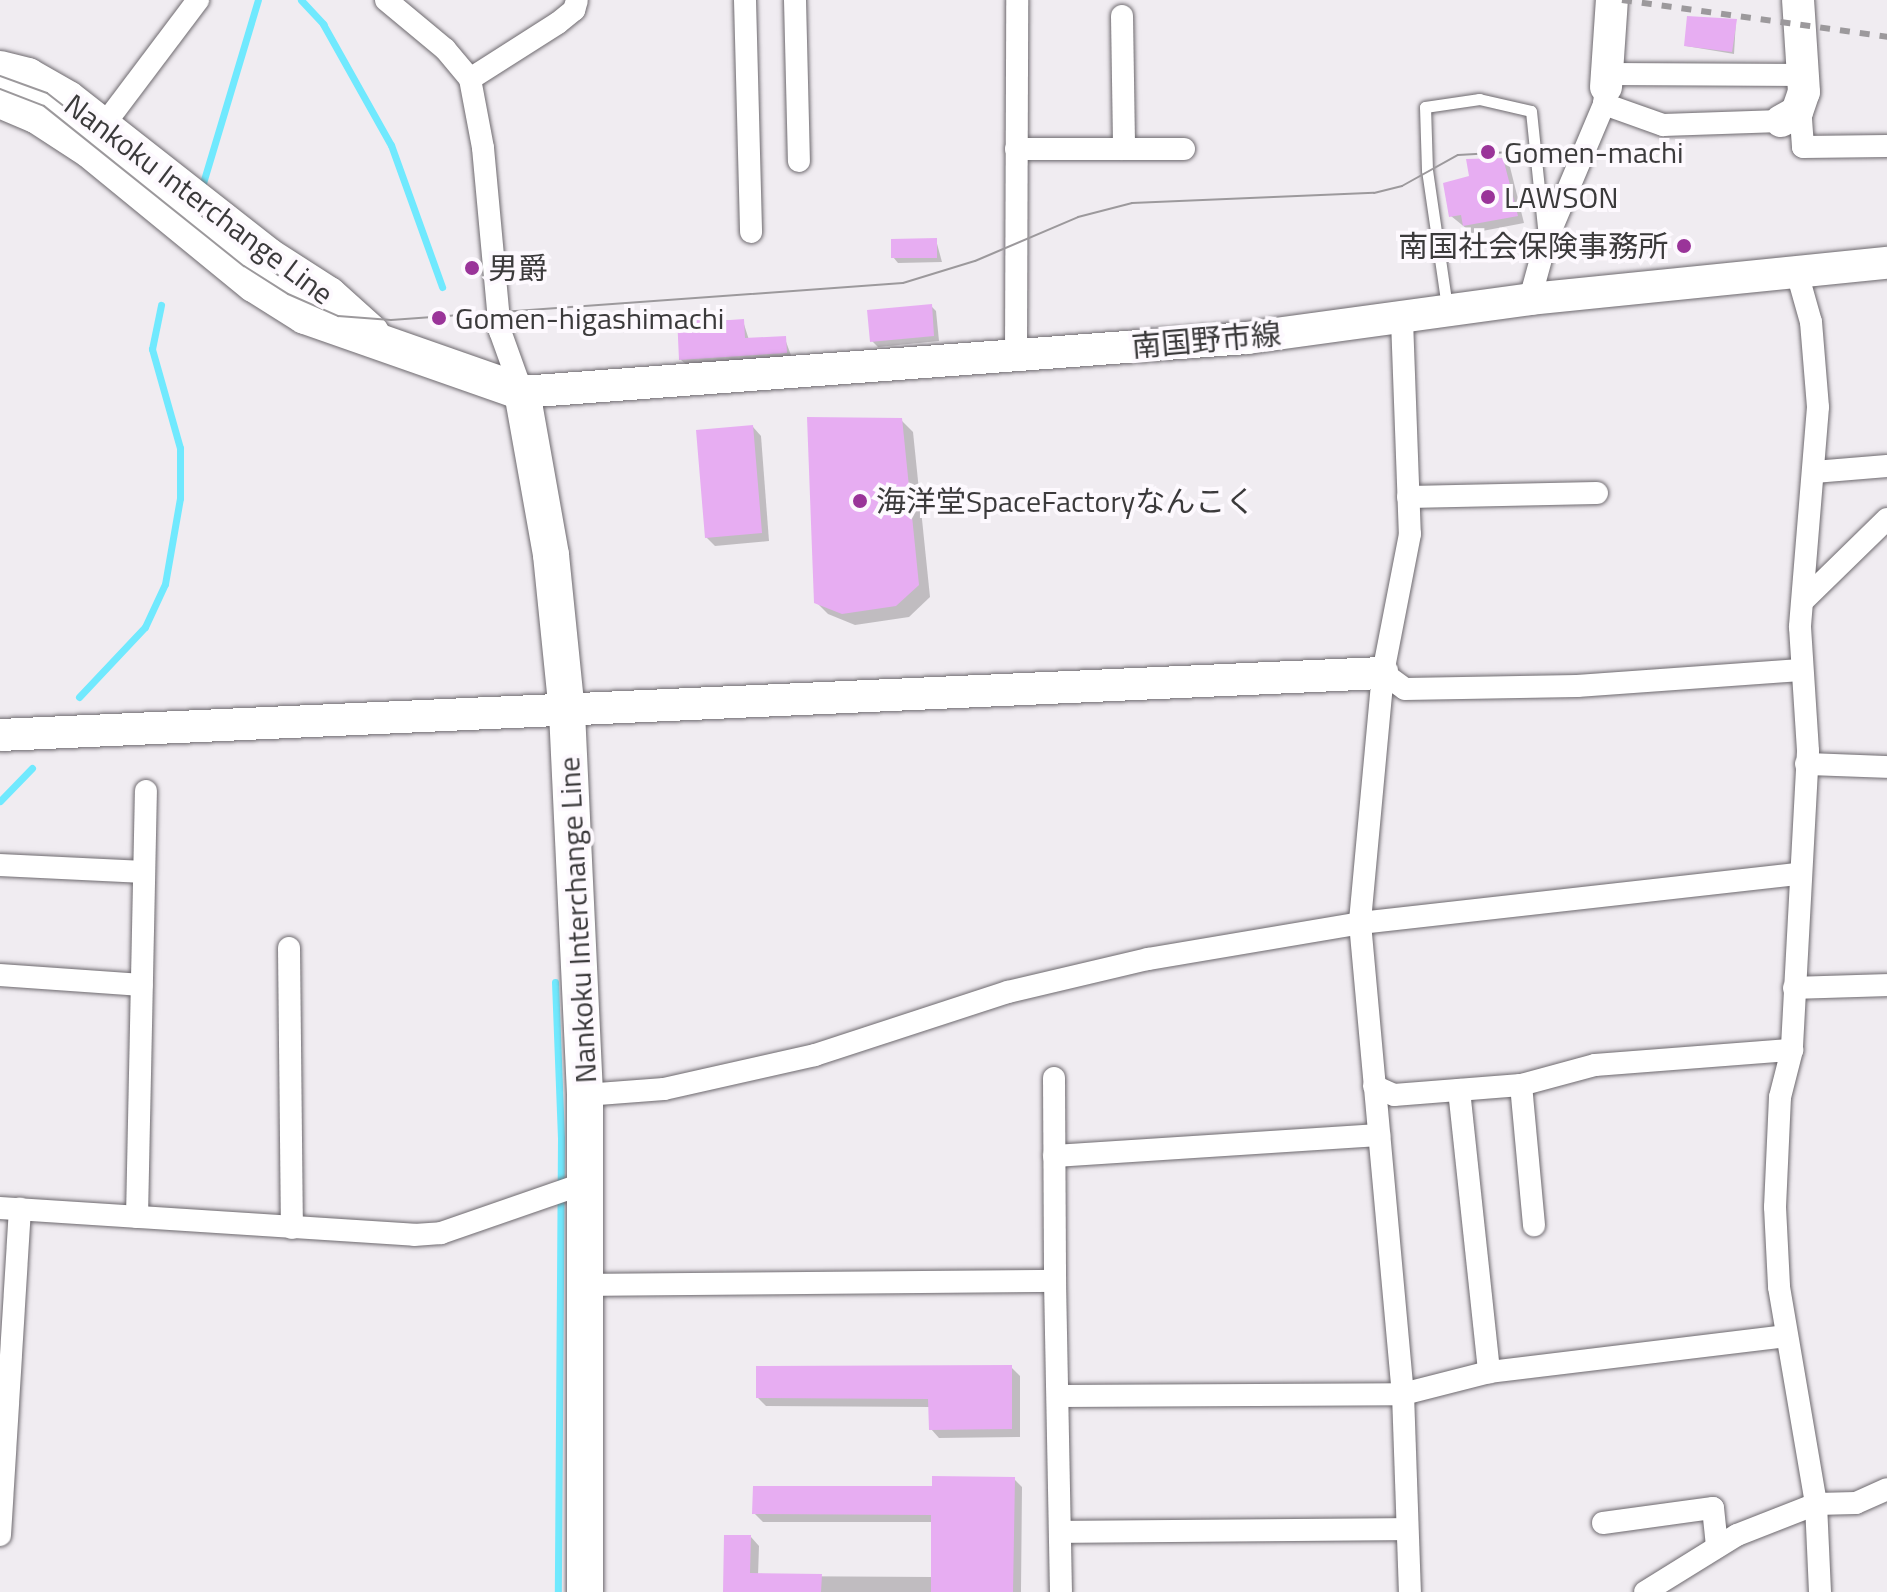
<!DOCTYPE html>
<html>
<head>
<meta charset="utf-8">
<style>
  body { margin:0 }
  #map { position:relative; width:1887px; height:1592px; overflow:hidden; background:#f0ecf1; font-family:"Titillium Web","Noto Sans JP",sans-serif }
  div>[style] { position:absolute }
  .shadow>* { inset:0; background:#0003 }
  .stream>* { height:7px; margin:-3.5px; padding:0 3.5px; transform-origin:3.5px; border-radius:3.5px; background:#70e9fe }
  .building>* { inset:0; background:#e7adf2 }
  .roads { filter:drop-shadow(0 0 2px #6d696e) drop-shadow(0 0 2px #6d696e) }
  .lane>* { height:11px; margin:-5.5px; padding:0 5.5px; transform-origin:5.5px; border-radius:5.5px; background:#fff }
  .street>* { height:22px; margin:-11px; padding:0 11px; transform-origin:11px; border-radius:11px; background:#fff }
  .secondary>* { height:32px; margin:-16px; padding:0 16px; transform-origin:16px; border-radius:16px; background:#fff }
  .primary>* { height:36px; margin:-18px; padding:0 18px; transform-origin:18px; border-radius:18px; background:#fff }
  .tram>* { height:2px; margin:-1px; padding:0 1px; transform-origin:1px; border-radius:1px; background:#9c999c }
  .rail>* { height:6px; margin-top:-3px; transform-origin:0; background:repeating-linear-gradient(90deg,#9c999c 0 10px,transparent 0 20px) }
  .dots>* { width:22px; height:22px; translate:-50% -50%; box-sizing:border-box; border:4px solid #fdf9fe; border-radius:50% }
  span { translate:-50% -50%; white-space:nowrap; text-align:center; line-height:1.15; -webkit-text-stroke:8px #fdf9fe; paint-order:stroke }
  .poi-label { font-size:30px; color:#3b3a3b }
  .left { translate:0 -50%; text-align:left }
  .right { translate:-100% -50%; text-align:right }
  .street-label { font-size:30px; color:#3b3a3b }
</style>
</head>
<body>
<div id="map">
  <div class="shadow">
    <i style="clip-path:polygon(1736px 21px,1734px 54px,1686px 46px)"></i>
    <i style="clip-path:polygon(1502px 160px,1510px 167px,1524px 223px,1472px 233px,1451px 216px,1471px 177px)"></i>
    <i style="clip-path:polygon(936px 240px,942px 262px,898px 263px,893px 257px)"></i>
    <i style="clip-path:polygon(931px 306px,936px 311px,939px 341px,878px 347px,872px 341px)"></i>
    <i style="clip-path:polygon(680px 318px,743px 321px,749px 340px,785px 339px,792px 358px,687px 365px,681px 360px)"></i>
    <i style="clip-path:polygon(901px 420px,913px 432px,930px 597px,909px 617px,855px 625px,828px 614px,816px 602px)"></i>
    <i style="clip-path:polygon(753px 427px,761px 436px,769px 541px,715px 546px,706px 537px)"></i>
    <i style="clip-path:polygon(1011px 1367px,1020px 1376px,1020px 1437px,939px 1438px,931px 1429px,930px 1407px,766px 1406px,758px 1398px)"></i>
    <i style="clip-path:polygon(1014px 1479px,1022px 1487px,1021px 1592px,725px 1592px,751px 1537px,759px 1546px,758px 1576px,933px 1577px,933px 1522px,763px 1522px,754px 1513px)"></i>
  </div>
  <div class="stream">
    <i style="left:301px;top:0;width:33px;rotate:47deg"></i>
    <i style="left:323px;top:24px;width:139px;rotate:60.7deg"></i>
    <i style="left:391px;top:145px;width:151px;rotate:70.2deg"></i>
    <i style="left:203px;top:183px;width:191px;rotate:-73.3deg"></i>
    <i style="left:79px;top:697px;width:96px;rotate:-46.7deg"></i>
    <i style="left:145px;top:627px;width:47px;rotate:-65.1deg"></i>
    <i style="left:165px;top:584px;width:87px;rotate:-80.1deg"></i>
    <i style="left:180px;top:498px;width:50px;rotate:-90deg"></i>
    <i style="left:180px;top:448px;width:103px;rotate:-105.8deg"></i>
    <i style="left:152px;top:349px;width:45px;rotate:-78.4deg"></i>
    <i style="left:0;top:801px;width:46px;rotate:-45.9deg"></i>
    <i style="left:555px;top:982px;width:156px;rotate:87.8deg"></i>
    <i style="left:561px;top:1138px;width:454px;rotate:90.4deg"></i>
  </div>
  <div class="building">
    <i style="clip-path:polygon(1687px 16px,1737px 19px,1732px 52px,1684px 46px)"></i>
    <i style="clip-path:polygon(1503px 158px,1518px 216px,1463px 226px,1461px 215px,1449px 217px,1443px 183px,1469px 176px,1466px 159px)"></i>
    <i style="clip-path:polygon(937px 238px,937px 258px,891px 258px,891px 239px)"></i>
    <i style="clip-path:polygon(932px 304px,934px 336px,870px 342px,867px 310px)"></i>
    <i style="clip-path:polygon(715px 314px,716px 321px,744px 319px,745px 338px,786px 336px,787px 353px,679px 360px,677px 316px)"></i>
    <i style="clip-path:polygon(807px 417px,902px 418px,919px 585px,896px 606px,842px 614px,814px 603px)"></i>
    <i style="clip-path:polygon(753px 425px,762px 533px,705px 538px,696px 430px)"></i>
    <i style="clip-path:polygon(1012px 1365px,1012px 1429px,929px 1430px,928px 1399px,756px 1398px,756px 1366px)"></i>
    <i style="clip-path:polygon(932px 1476px,1015px 1477px,1013px 1592px,931px 1592px,931px 1515px,752px 1514px,753px 1486px,932px 1486px)"></i>
    <i style="clip-path:polygon(724px 1535px,751px 1535px,750px 1573px,822px 1574px,821px 1592px,723px 1592px)"></i>
  </div>
  <div class="roads">
    <div class="lane">
      <i style="left:1447px;top:307px;width:138px;rotate:-98.3deg"></i>
      <i style="left:1427px;top:170px;width:63px;rotate:-91.8deg"></i>
      <i style="left:1425px;top:107px;width:55px;rotate:-8.4deg"></i>
      <i style="left:1479px;top:99px;width:53px;rotate:13deg"></i>
      <i style="left:1531px;top:111px;width:126px;rotate:84.1deg"></i>
    </div>
    <div class="street">
      <i style="left:386px;top:0;width:77px;rotate:39.7deg"></i>
      <i style="left:445px;top:49px;width:39px;rotate:50deg"></i>
      <i style="left:470px;top:79px;width:70px;rotate:79.3deg"></i>
      <i style="left:483px;top:148px;width:184px;rotate:84.7deg"></i>
      <i style="left:500px;top:331px;width:65px;rotate:70.2deg"></i>
      <i style="left:745px;top:0;width:232px;rotate:88.5deg"></i>
      <i style="left:795px;top:0;width:161px;rotate:88.6deg"></i>
      <i style="left:1122px;top:16px;width:133px;rotate:89.1deg"></i>
      <i style="left:1608px;top:74px;width:197px;rotate:0.3deg"></i>
      <i style="left:470px;top:79px;width:104px;rotate:-32.5deg"></i>
      <i style="left:558px;top:23px;width:21px;rotate:-39deg"></i>
      <i style="left:574px;top:10px;width:10px;rotate:-73deg"></i>
      <i style="left:1606px;top:89px;width:15px;rotate:98deg"></i>
      <i style="left:1604px;top:104px;width:63px;rotate:19.6deg"></i>
      <i style="left:1663px;top:125px;width:118px;rotate:-1.9deg"></i>
      <i style="left:1800px;top:105px;width:42px;rotate:85.9deg"></i>
      <i style="left:1803px;top:147px;width:84px;rotate:-0.7deg"></i>
      <i style="left:97px;top:134px;width:168px;rotate:-53deg"></i>
      <i style="left:1016px;top:149px;width:168px"></i>
      <i style="left:1796px;top:269px;width:55px;rotate:74.2deg"></i>
      <i style="left:1811px;top:322px;width:85px;rotate:85.3deg"></i>
      <i style="left:1818px;top:407px;width:221px;rotate:94.7deg"></i>
      <i style="left:1800px;top:627px;width:124px;rotate:86.3deg"></i>
      <i style="left:1808px;top:751px;width:299px;rotate:93.1deg"></i>
      <i style="left:1792px;top:1050px;width:49px;rotate:104.3deg"></i>
      <i style="left:1780px;top:1097px;width:110px;rotate:92.6deg"></i>
      <i style="left:1775px;top:1207px;width:80px;rotate:87.1deg"></i>
      <i style="left:1779px;top:1287px;width:220px;rotate:80.3deg"></i>
      <i style="left:1816px;top:1504px;width:88px;rotate:87.4deg"></i>
      <i style="left:1530px;top:299px;width:57px;rotate:-74.7deg"></i>
      <i style="left:1545px;top:244px;width:152px;rotate:-67.1deg"></i>
      <i style="left:1402px;top:320px;width:214px;rotate:87.9deg"></i>
      <i style="left:1410px;top:534px;width:142px;rotate:101deg"></i>
      <i style="left:1383px;top:673px;width:251px;rotate:95.3deg"></i>
      <i style="left:1360px;top:923px;width:473px;rotate:84.8deg"></i>
      <i style="left:1403px;top:1394px;width:198px;rotate:88deg"></i>
      <i style="left:1016px;top:355px;width:355px;rotate:-89.8deg"></i>
      <i style="left:1814px;top:472px;width:73px;rotate:-4.7deg"></i>
      <i style="left:1408px;top:497px;width:189px;rotate:-1.2deg"></i>
      <i style="left:1804px;top:600px;width:116px;rotate:-44.3deg"></i>
      <i style="left:1383px;top:673px;width:27px;rotate:36deg"></i>
      <i style="left:1405px;top:689px;width:172px;rotate:-1deg"></i>
      <i style="left:1577px;top:686px;width:224px;rotate:-4.1deg"></i>
      <i style="left:1806px;top:764px;width:81px;rotate:2.1deg"></i>
      <i style="left:0;top:865px;width:144px;rotate:2.8deg"></i>
      <i style="left:289px;top:948px;width:280px;rotate:89.4deg"></i>
      <i style="left:0;top:975px;width:142px;rotate:4deg"></i>
      <i style="left:1794px;top:988px;width:93px;rotate:-1.8deg"></i>
      <i style="left:1054px;top:1078px;width:203px;rotate:89.7deg"></i>
      <i style="left:1521px;top:1085px;width:141px;rotate:84.7deg"></i>
      <i style="left:1374px;top:1086px;width:22px;rotate:24deg"></i>
      <i style="left:1394px;top:1095px;width:127px;rotate:-4.5deg"></i>
      <i style="left:1521px;top:1085px;width:77px;rotate:-15.1deg"></i>
      <i style="left:1595px;top:1065px;width:198px;rotate:-4.4deg"></i>
      <i style="left:1459px;top:1090px;width:284px;rotate:83.9deg"></i>
      <i style="left:585px;top:1095px;width:79px;rotate:-4.3deg"></i>
      <i style="left:664px;top:1089px;width:155px;rotate:-12.7deg"></i>
      <i style="left:815px;top:1055px;width:203px;rotate:-18.1deg"></i>
      <i style="left:1008px;top:992px;width:144px;rotate:-13.3deg"></i>
      <i style="left:1148px;top:959px;width:215px;rotate:-9.6deg"></i>
      <i style="left:1360px;top:923px;width:442px;rotate:-6.4deg"></i>
      <i style="left:1054px;top:1156px;width:326px;rotate:-3.7deg"></i>
      <i style="left:0;top:1208px;width:415px;rotate:3.7deg"></i>
      <i style="left:414px;top:1235px;width:27px;rotate:-4deg"></i>
      <i style="left:441px;top:1233px;width:152px;rotate:-19.1deg"></i>
      <i style="left:137px;top:1217px;width:426px;rotate:-88.8deg"></i>
      <i style="left:587px;top:1285px;width:468px;rotate:-0.5deg"></i>
      <i style="left:1055px;top:1281px;width:311px;rotate:88.9deg"></i>
      <i style="left:1058px;top:1396px;width:345px;rotate:-0.3deg"></i>
      <i style="left:1403px;top:1394px;width:89px;rotate:-14.3deg"></i>
      <i style="left:1489px;top:1372px;width:299px;rotate:-6.9deg"></i>
      <i style="left:1603px;top:1523px;width:111px;rotate:-7.8deg"></i>
      <i style="left:1713px;top:1508px;width:39px;rotate:84deg"></i>
      <i style="left:1060px;top:1532px;width:346px;rotate:-0.5deg"></i>
      <i style="left:0;top:1535px;width:327px;rotate:-86.5deg"></i>
      <i style="left:1645px;top:1592px;width:108px;rotate:-31.8deg"></i>
      <i style="left:1737px;top:1535px;width:85px;rotate:-21.4deg"></i>
      <i style="left:1816px;top:1504px;width:40px;rotate:-1.4deg"></i>
      <i style="left:1856px;top:1503px;width:34px;rotate:-24deg"></i>
    </div>
    <div class="secondary">
      <i style="left:1606px;top:87px;width:87px;rotate:-86.1deg"></i>
      <i style="left:1781px;top:121px;width:18px;rotate:-29deg"></i>
      <i style="left:1797px;top:112px;width:21px;rotate:-71deg"></i>
      <i style="left:1804px;top:92px;width:92px;rotate:-93.7deg"></i>
      <i style="left:522px;top:392px;width:727px;rotate:-4.26deg"></i>
      <i style="left:1247px;top:338px;width:286px;rotate:-7.8deg"></i>
      <i style="left:1530px;top:299px;width:359px;rotate:-5.8deg"></i>
      <i style="left:0;top:735px;width:1384px;rotate:-2.57deg"></i>
    </div>
    <div class="primary">
      <i style="left:0;top:69px;width:29px;rotate:14deg"></i>
      <i style="left:28px;top:76px;width:46px;rotate:29.9deg"></i>
      <i style="left:68px;top:99px;width:254px;rotate:38.1deg"></i>
      <i style="left:268px;top:256px;width:72px;rotate:32.6deg"></i>
      <i style="left:329px;top:295px;width:57px;rotate:42.1deg"></i>
      <i style="left:0;top:100px;width:39px;rotate:23deg"></i>
      <i style="left:36px;top:115px;width:64px;rotate:32.9deg"></i>
      <i style="left:90px;top:150px;width:212px;rotate:39.3deg"></i>
      <i style="left:254px;top:284px;width:60px;rotate:32.1deg"></i>
      <i style="left:305px;top:316px;width:230px;rotate:19.3deg"></i>
      <i style="left:522px;top:392px;width:166px;rotate:79.9deg"></i>
      <i style="left:551px;top:555px;width:158px;rotate:84.2deg"></i>
      <i style="left:567px;top:712px;width:383px;rotate:87.3deg"></i>
      <i style="left:585px;top:1095px;width:497px;rotate:90deg"></i>
    </div>
  </div>
  <div class="tram">
    <i style="left:0;top:76px;width:50px;rotate:19.9deg"></i>
    <i style="left:47px;top:93px;width:24px;rotate:38deg"></i>
    <i style="left:0;top:89px;width:47px;rotate:21.1deg"></i>
    <i style="left:44px;top:106px;width:256px;rotate:38.7deg"></i>
    <i style="left:244px;top:266px;width:52px;rotate:32.5deg"></i>
    <i style="left:288px;top:294px;width:55px;rotate:23.7deg"></i>
    <i style="left:338px;top:316px;width:53px;rotate:4.3deg"></i>
    <i style="left:391px;top:320px;width:513px;rotate:-4.13deg"></i>
    <i style="left:903px;top:283px;width:75px;rotate:-17deg"></i>
    <i style="left:975px;top:261px;width:112px;rotate:-23.1deg"></i>
    <i style="left:1078px;top:217px;width:56px;rotate:-14.5deg"></i>
    <i style="left:1132px;top:203px;width:242px;rotate:-2.4deg"></i>
    <i style="left:1374px;top:193px;width:29px;rotate:-14deg"></i>
    <i style="left:1402px;top:186px;width:64px;rotate:-29deg"></i>
    <i style="left:1458px;top:155px;width:53px;rotate:-3.2deg"></i>
    <i style="left:194px;top:210px;width:108px;rotate:37.8deg"></i>
  </div>
  <div class="rail">
    <i style="left:1622px;top:0;width:268px;rotate:7.9deg"></i>
  </div>
  <div class="dots">
    <i style="left:1488px;top:152px;background:#9a3499"></i>
    <i style="left:1488px;top:197px;background:#9a3499"></i>
    <i style="left:1684px;top:246px;background:#9a3499"></i>
    <i style="left:472px;top:268px;background:#9a3499"></i>
    <i style="left:439px;top:318px;background:#9a3499"></i>
    <i style="left:860px;top:501px;background:#9a3499"></i>
  </div>
  <div class="poi-label">
    <span class="left" style="left:1504px;top:152px">Gomen-machi</span>
    <span class="left" style="left:1504px;top:197px">LAWSON</span>
    <span class="right" style="left:1668px;top:246px">南国社会保険事務所</span>
    <span class="left" style="left:488px;top:268px">男爵</span>
    <span class="left" style="left:455px;top:318px">Gomen-higashimachi</span>
    <span class="left" style="left:876px;top:501px">海洋堂SpaceFactoryなんこく</span>
  </div>
  <div class="street-label">
    <span style="left:199px;top:199px;rotate:37deg">Nankoku Interchange Line</span>
    <span style="left:1206px;top:340px;rotate:-5deg">南国野市線</span>
    <span style="left:577px;top:920px;rotate:-93deg">Nankoku Interchange Line</span>
  </div>
</div>
</body>
</html>
